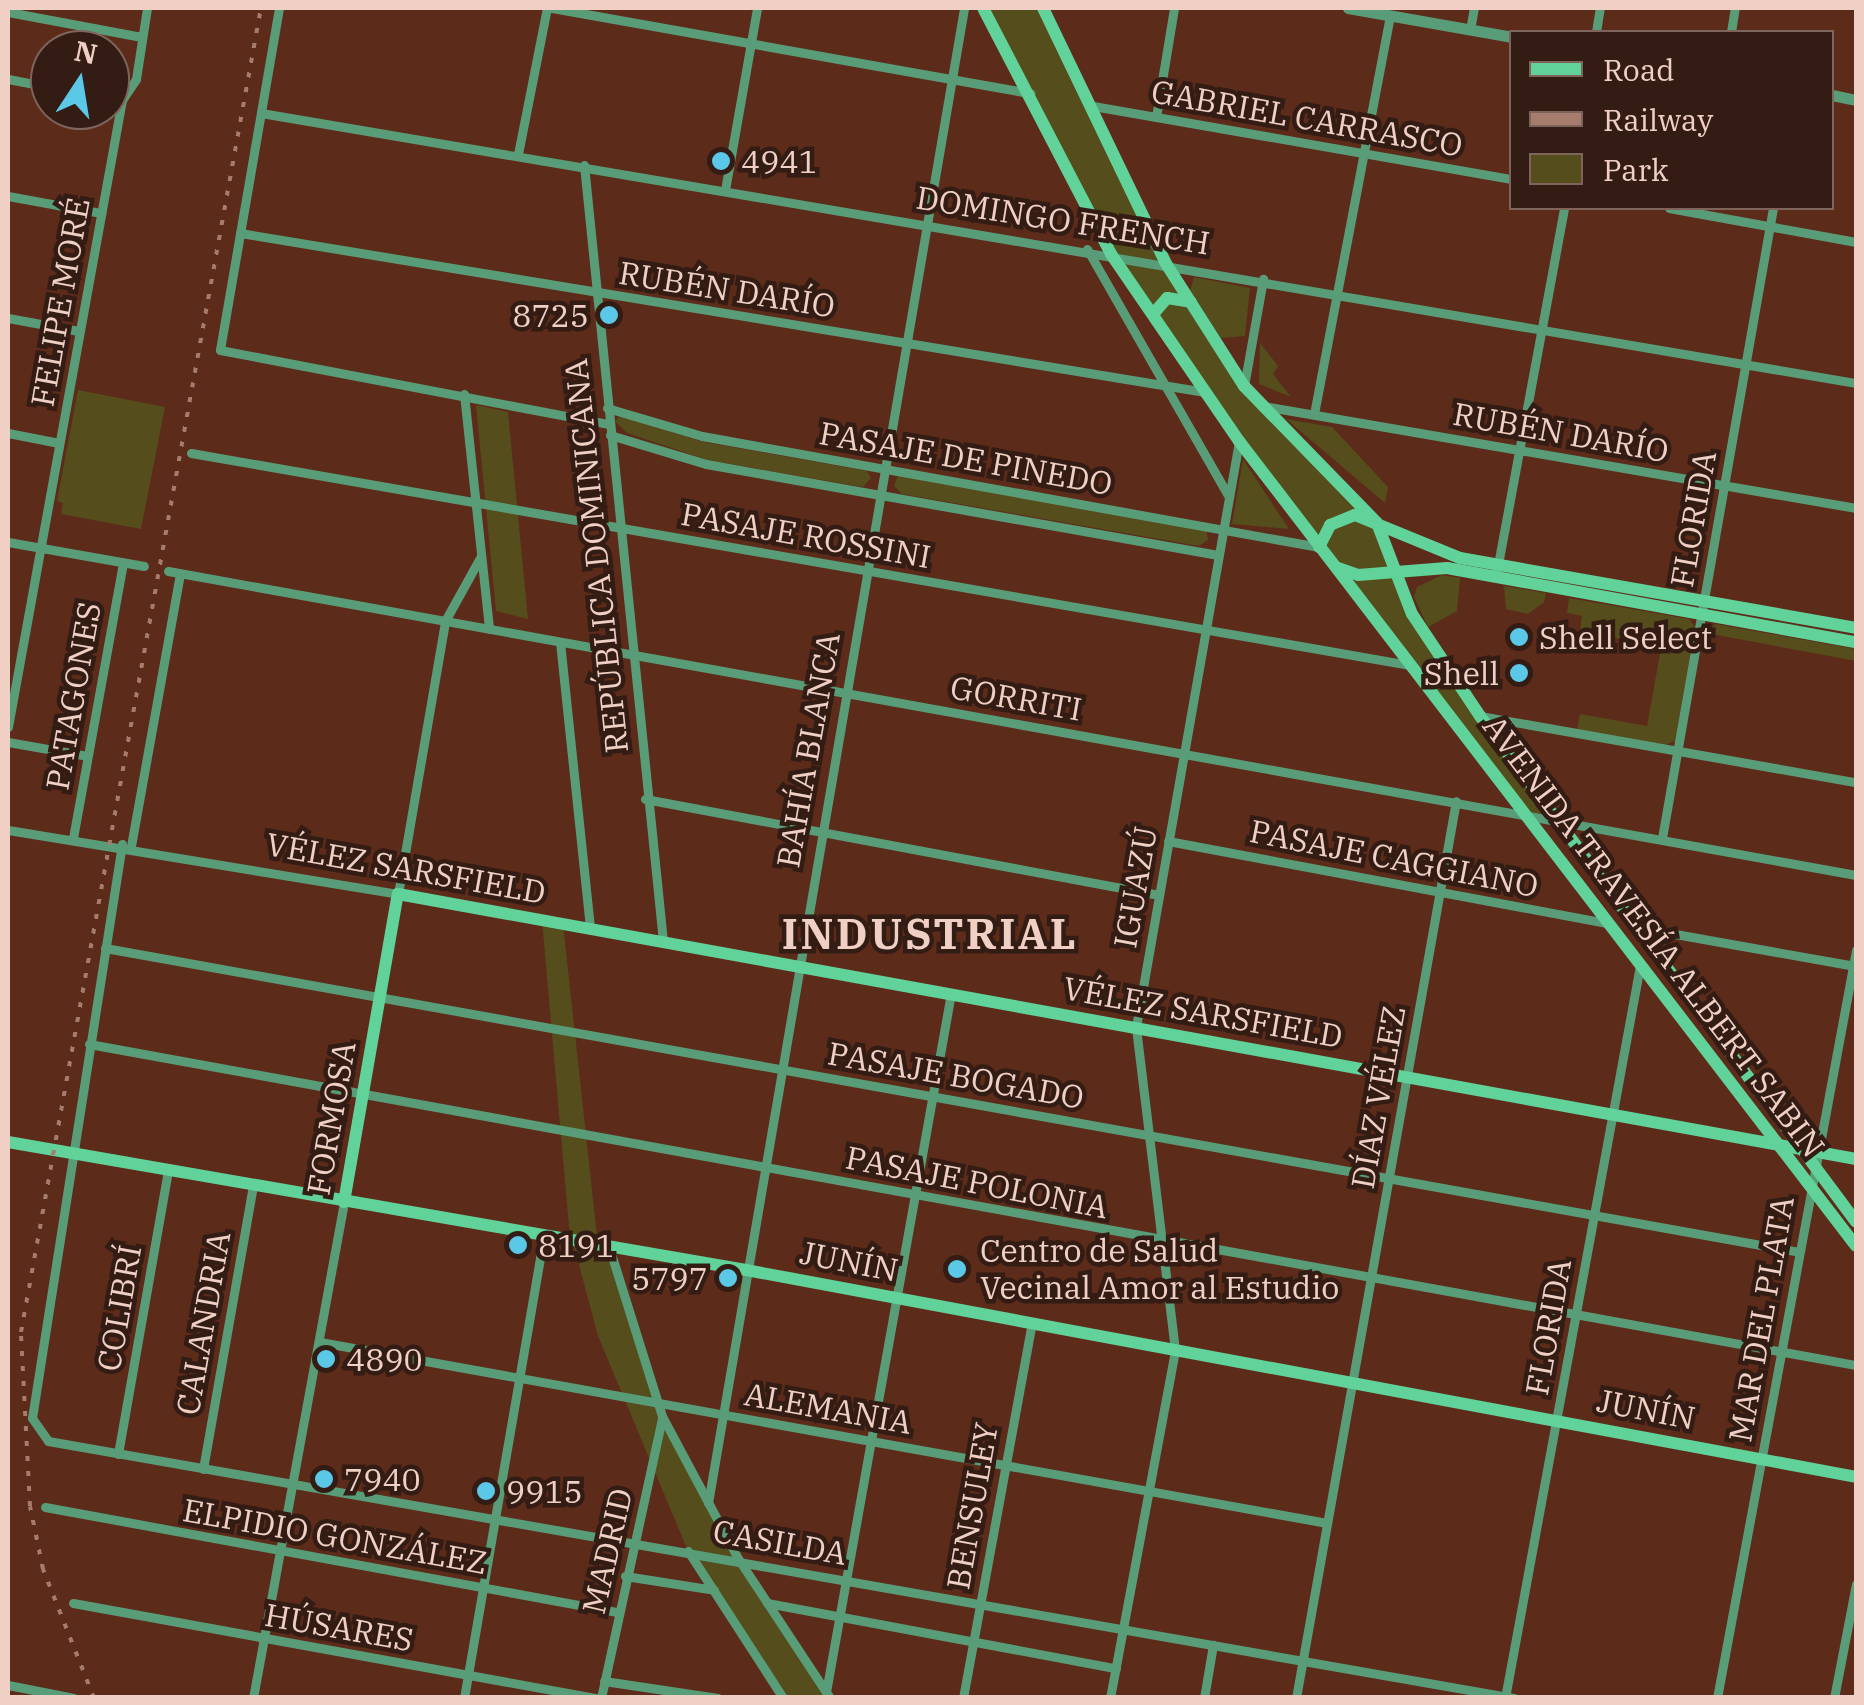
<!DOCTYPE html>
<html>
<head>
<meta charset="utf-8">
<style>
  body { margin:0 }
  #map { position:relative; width:1864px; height:1705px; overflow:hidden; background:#5d2b1a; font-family:"IBM Plex Serif",serif }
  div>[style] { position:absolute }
  .green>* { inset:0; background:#554d1b }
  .minor>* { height:9px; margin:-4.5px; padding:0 4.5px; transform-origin:4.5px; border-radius:4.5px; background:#599c78 }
  .tertiary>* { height:11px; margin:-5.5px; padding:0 5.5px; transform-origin:5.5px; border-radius:5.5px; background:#599c78 }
  .secondary>* { height:12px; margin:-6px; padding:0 6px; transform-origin:6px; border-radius:6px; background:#60d29a }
  .rail>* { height:4px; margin-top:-2px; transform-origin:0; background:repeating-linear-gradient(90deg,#a57c6e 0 5px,transparent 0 15px) }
  .dots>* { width:28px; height:28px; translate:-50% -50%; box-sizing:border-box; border:5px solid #321c14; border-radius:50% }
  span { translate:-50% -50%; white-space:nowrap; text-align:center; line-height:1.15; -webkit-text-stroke:9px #321c14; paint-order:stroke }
  .street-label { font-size:32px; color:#f0d0c5 }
  .poi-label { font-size:32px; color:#f0d0c5 }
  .left { translate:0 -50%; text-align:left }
  .right { translate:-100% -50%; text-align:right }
  .district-label { font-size:42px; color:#f0d0c5; font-weight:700; letter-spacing:2.5px }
  .frame { position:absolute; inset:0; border:10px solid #f0d0c5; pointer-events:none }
  .legend { position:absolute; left:1509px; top:30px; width:325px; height:180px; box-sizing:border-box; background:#321c14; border:2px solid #7e645b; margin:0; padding:12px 18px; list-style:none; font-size:30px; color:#f0d0c5 }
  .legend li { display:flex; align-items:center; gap:20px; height:50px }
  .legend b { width:50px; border:2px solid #7e645b }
  .north { position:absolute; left:30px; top:30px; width:100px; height:100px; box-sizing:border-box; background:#321c14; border:2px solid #7e645b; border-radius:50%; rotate:12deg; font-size:28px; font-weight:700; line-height:40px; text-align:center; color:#f0d0c5 }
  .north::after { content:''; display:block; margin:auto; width:35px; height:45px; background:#5bc8e7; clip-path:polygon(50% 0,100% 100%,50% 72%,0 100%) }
</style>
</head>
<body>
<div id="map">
  <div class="green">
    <i style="clip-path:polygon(983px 8px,1043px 8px,1165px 262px,1243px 386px,1362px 505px,1402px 588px,1555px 818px,1527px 814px,1361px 601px,1111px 254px)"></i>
    <i style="clip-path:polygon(1194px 277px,1250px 288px,1245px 336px,1221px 338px,1190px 291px)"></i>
    <i style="clip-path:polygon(1260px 343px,1278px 366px,1273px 374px,1291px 397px,1259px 384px)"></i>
    <i style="clip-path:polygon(78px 390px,165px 407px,141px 529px,61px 514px,63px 503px,57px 501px)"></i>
    <i style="clip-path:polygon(476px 405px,508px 412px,528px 619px,496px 611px)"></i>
    <i style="clip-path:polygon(620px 416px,704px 442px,867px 471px,871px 478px,863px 487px,711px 461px,627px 433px,615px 421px)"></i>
    <i style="clip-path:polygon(1286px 419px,1332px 427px,1388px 487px,1385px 503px)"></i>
    <i style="clip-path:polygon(1243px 459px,1289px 529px,1232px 524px)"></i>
    <i style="clip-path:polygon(898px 475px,1206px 528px,1208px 540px,1199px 546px,902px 494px,894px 486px)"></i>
    <i style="clip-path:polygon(1442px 575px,1460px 578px,1457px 611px,1428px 627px,1414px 597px,1417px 587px)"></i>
    <i style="clip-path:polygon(1504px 586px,1546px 593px,1544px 602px,1528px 614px,1506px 609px)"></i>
    <i style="clip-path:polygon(1569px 598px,1689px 619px,1695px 627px,1675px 741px,1665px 745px,1577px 730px,1580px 714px,1647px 726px,1661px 648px,1580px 630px,1582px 616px,1567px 613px)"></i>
    <i style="clip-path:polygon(1715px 624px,1856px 649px,1856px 661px,1706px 633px)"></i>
    <i style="clip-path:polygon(542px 920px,563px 924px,598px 1245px,609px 1247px,656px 1402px,708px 1503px,830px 1697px,783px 1697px,688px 1551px,598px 1336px,569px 1227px)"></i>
  </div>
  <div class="minor">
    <i style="left:279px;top:8px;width:347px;rotate:99.8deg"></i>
    <i style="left:220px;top:350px;width:396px;rotate:10.8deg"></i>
    <i style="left:552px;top:8px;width:486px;rotate:10.1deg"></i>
    <i style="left:8px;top:12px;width:136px;rotate:10.6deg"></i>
    <i style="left:1470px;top:30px;width:22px;rotate:-80deg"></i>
    <i style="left:1596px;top:32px;width:24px;rotate:-81deg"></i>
    <i style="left:1731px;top:32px;width:24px;rotate:-81deg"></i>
    <i style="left:8px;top:79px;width:43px;rotate:10.8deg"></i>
    <i style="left:1093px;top:106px;width:425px;rotate:9.9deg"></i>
    <i style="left:261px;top:113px;width:1618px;rotate:9.61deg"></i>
    <i style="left:1156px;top:117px;width:110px;rotate:-80.6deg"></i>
    <i style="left:518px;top:154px;width:149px;rotate:-78.8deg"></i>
    <i style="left:584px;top:165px;width:781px;rotate:84.19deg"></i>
    <i style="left:725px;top:190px;width:185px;rotate:-80deg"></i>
    <i style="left:8px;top:196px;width:95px;rotate:10.4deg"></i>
    <i style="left:1669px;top:208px;width:190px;rotate:10.3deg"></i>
    <i style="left:240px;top:233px;width:978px;rotate:9.36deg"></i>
    <i style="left:1087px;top:249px;width:286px;rotate:60.2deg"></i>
    <i style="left:8px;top:318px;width:72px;rotate:10.4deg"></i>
    <i style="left:1244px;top:386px;width:109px;rotate:-79.9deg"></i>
    <i style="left:464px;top:394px;width:236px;rotate:83.9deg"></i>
    <i style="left:1263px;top:406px;width:602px;rotate:9.76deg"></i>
    <i style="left:607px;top:408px;width:99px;rotate:16.4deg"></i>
    <i style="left:702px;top:436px;width:627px;rotate:10.2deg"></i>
    <i style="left:1314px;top:414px;width:406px;rotate:-79.2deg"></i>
    <i style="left:8px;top:433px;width:52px;rotate:11.1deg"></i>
    <i style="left:610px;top:435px;width:100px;rotate:16.8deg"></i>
    <i style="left:706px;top:464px;width:520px;rotate:10.08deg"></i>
    <i style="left:191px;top:453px;width:1236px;rotate:9.87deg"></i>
    <i style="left:8px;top:542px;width:138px;rotate:10deg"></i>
    <i style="left:1497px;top:570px;width:368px;rotate:-79.5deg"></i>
    <i style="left:168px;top:571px;width:1715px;rotate:10.21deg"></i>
    <i style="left:560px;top:642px;width:289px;rotate:84deg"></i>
    <i style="left:1480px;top:716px;width:382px;rotate:10deg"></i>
    <i style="left:8px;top:727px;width:637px;rotate:-79.7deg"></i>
    <i style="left:122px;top:100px;width:25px;rotate:-56deg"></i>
    <i style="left:136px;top:79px;width:72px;rotate:-81.2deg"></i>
    <i style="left:8px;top:742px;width:80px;rotate:10deg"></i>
    <i style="left:645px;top:799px;width:523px;rotate:10.58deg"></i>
    <i style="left:8px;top:830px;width:395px;rotate:9.3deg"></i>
    <i style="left:398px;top:894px;width:277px;rotate:-80.2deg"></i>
    <i style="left:445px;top:621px;width:74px;rotate:-61deg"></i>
    <i style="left:73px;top:838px;width:280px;rotate:-79.7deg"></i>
    <i style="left:1662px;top:838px;width:640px;rotate:-80.01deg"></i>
    <i style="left:1168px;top:841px;width:448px;rotate:10.6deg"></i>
    <i style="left:122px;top:844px;width:581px;rotate:98.91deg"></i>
    <i style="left:32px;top:1418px;width:28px;rotate:55deg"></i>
    <i style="left:48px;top:1441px;width:1488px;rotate:9.94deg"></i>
    <i style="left:131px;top:846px;width:277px;rotate:-79.8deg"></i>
    <i style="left:1636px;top:927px;width:221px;rotate:10.1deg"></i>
    <i style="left:105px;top:948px;width:1721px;rotate:10.17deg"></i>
    <i style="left:89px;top:1044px;width:1796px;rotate:10.3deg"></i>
    <i style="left:609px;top:1247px;width:177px;rotate:72.6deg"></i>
    <i style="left:662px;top:1416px;width:163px;rotate:61.9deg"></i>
    <i style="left:739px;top:1560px;width:165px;rotate:56.6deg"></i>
    <i style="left:320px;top:1342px;width:1023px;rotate:10.19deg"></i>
    <i style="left:118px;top:1454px;width:287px;rotate:-80deg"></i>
    <i style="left:203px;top:1469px;width:287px;rotate:-80deg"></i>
    <i style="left:708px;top:1503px;width:1517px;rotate:-80.28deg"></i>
    <i style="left:45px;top:1507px;width:582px;rotate:10.4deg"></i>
    <i style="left:688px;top:1551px;width:175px;rotate:57.1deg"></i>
    <i style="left:625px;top:1576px;width:90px;rotate:8.9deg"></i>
    <i style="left:73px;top:1603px;width:532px;rotate:10.3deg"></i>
    <i style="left:767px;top:1603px;width:355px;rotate:10.6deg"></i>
    <i style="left:604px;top:1681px;width:115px;rotate:8.5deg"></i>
    <i style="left:8px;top:1685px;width:67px;rotate:11.1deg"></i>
    <i style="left:826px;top:1692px;width:710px;rotate:-79.86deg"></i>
    <i style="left:253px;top:1698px;width:504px;rotate:-79.6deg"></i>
    <i style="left:464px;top:1698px;width:468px;rotate:-80.2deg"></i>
    <i style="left:601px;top:1698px;width:287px;rotate:-77.7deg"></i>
    <i style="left:963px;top:1698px;width:381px;rotate:-79.6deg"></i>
    <i style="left:1110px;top:1698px;width:354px;rotate:-79.4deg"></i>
    <i style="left:1175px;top:1350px;width:325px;rotate:-96.9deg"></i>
    <i style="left:1136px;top:1027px;width:595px;rotate:-80.03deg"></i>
    <i style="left:1204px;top:1698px;width:54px;rotate:-80.4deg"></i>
    <i style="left:1296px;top:1698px;width:911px;rotate:-79.89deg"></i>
    <i style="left:1505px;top:1698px;width:745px;rotate:-79.56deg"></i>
    <i style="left:1717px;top:1698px;width:761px;rotate:-79.47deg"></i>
    <i style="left:1834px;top:1698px;width:116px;rotate:-79.1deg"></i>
  </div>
  <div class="tertiary">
    <i style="left:1348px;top:8px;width:167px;rotate:10deg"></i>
    <i style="left:1832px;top:95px;width:25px;rotate:12deg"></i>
  </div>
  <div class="secondary">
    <i style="left:983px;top:8px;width:277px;rotate:62.5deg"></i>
    <i style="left:1111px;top:254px;width:227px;rotate:55.6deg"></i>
    <i style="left:1239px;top:441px;width:1014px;rotate:52.53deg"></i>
    <i style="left:1043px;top:8px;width:282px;rotate:64.3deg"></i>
    <i style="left:1165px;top:262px;width:147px;rotate:57.5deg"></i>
    <i style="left:1244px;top:386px;width:191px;rotate:45.8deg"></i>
    <i style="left:1377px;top:523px;width:97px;rotate:69deg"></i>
    <i style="left:1412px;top:614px;width:123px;rotate:56.3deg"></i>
    <i style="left:1480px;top:716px;width:630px;rotate:53.38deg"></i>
    <i style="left:1154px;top:313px;width:20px;rotate:-49deg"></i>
    <i style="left:1167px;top:298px;width:24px;rotate:9deg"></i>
    <i style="left:1319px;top:547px;width:25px;rotate:-63deg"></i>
    <i style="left:1330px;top:525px;width:27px;rotate:-22deg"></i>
    <i style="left:1355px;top:515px;width:113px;rotate:22.3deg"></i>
    <i style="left:1460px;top:558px;width:402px;rotate:10deg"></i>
    <i style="left:1338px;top:568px;width:21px;rotate:19deg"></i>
    <i style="left:1358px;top:575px;width:89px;rotate:-4.5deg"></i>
    <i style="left:1447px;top:568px;width:416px;rotate:10.3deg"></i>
    <i style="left:8px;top:1142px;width:749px;rotate:9.84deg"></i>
    <i style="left:746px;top:1270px;width:1129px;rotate:10.56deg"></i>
    <i style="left:344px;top:1202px;width:313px;rotate:-80.1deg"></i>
    <i style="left:398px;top:894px;width:1482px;rotate:10.3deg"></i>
  </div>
  <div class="rail">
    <i style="left:94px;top:1698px;width:139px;rotate:-111.6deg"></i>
    <i style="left:43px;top:1569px;width:64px;rotate:-101.7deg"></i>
    <i style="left:30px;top:1506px;width:174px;rotate:-93deg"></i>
    <i style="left:21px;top:1332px;width:1346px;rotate:-79.73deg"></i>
  </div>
  <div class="dots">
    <i style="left:721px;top:161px;background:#5bc8e7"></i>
    <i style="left:609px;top:315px;background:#5bc8e7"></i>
    <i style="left:1519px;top:637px;background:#5bc8e7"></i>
    <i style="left:1519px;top:673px;background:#5bc8e7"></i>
    <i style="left:518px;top:1245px;background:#5bc8e7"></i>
    <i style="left:957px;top:1269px;background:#5bc8e7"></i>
    <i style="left:728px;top:1278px;background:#5bc8e7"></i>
    <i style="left:326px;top:1359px;background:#5bc8e7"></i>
    <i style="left:324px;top:1479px;background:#5bc8e7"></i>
    <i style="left:486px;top:1491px;background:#5bc8e7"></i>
  </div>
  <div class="street-label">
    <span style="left:1307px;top:118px;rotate:10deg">GABRIEL CARRASCO</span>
    <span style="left:1063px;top:220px;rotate:9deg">DOMINGO FRENCH</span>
    <span style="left:727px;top:289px;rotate:9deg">RUBÉN DARÍO</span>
    <span style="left:60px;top:302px;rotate:-80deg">FELIPE MORÉ</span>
    <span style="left:1561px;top:432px;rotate:10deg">RUBÉN DARÍO</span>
    <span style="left:966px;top:458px;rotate:10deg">PASAJE DE PINEDO</span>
    <span style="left:1693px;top:519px;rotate:-80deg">FLORIDA</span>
    <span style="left:806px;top:535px;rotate:10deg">PASAJE ROSSINI</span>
    <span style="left:596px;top:556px;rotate:-96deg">REPÚBLICA DOMINICANA</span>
    <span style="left:73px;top:696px;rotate:-80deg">PATAGONES</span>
    <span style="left:1016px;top:698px;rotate:10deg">GORRITI</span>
    <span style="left:808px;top:750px;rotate:-80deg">BAHÍA BLANCA</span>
    <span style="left:1394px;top:858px;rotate:11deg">PASAJE CAGGIANO</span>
    <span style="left:406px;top:868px;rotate:10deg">VÉLEZ SARSFIELD</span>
    <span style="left:1135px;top:887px;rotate:-80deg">IGUAZÚ</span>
    <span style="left:1654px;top:936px;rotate:53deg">AVENIDA TRAVESÍA ALBERT SABIN</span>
    <span style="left:1203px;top:1012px;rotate:10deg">VÉLEZ SARSFIELD</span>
    <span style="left:956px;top:1075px;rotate:10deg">PASAJE BOGADO</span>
    <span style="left:1378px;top:1097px;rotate:-80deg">DÍAZ VÉLEZ</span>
    <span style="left:331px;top:1118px;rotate:-80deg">FORMOSA</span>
    <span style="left:977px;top:1182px;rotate:11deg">PASAJE POLONIA</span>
    <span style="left:849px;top:1261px;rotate:11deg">JUNÍN</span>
    <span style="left:119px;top:1308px;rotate:-80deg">COLIBRÍ</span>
    <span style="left:1761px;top:1319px;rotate:-80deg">MAR DEL PLATA</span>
    <span style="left:203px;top:1323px;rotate:-80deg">CALANDRIA</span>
    <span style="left:1548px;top:1327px;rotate:-80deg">FLORIDA</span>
    <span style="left:828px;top:1408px;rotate:10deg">ALEMANIA</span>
    <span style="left:1646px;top:1409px;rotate:11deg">JUNÍN</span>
    <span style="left:972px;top:1506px;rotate:-80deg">BENSULEY</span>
    <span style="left:335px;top:1536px;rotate:10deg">ELPIDIO GONZÁLEZ</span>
    <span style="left:780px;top:1542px;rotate:10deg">CASILDA</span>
    <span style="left:607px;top:1551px;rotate:-77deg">MADRID</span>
    <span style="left:339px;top:1627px;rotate:10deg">HÚSARES</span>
  </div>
  <div class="poi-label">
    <span class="left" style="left:741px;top:161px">4941</span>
    <span class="right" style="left:589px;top:315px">8725</span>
    <span class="left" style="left:1539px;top:637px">Shell Select</span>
    <span class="right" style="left:1499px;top:673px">Shell</span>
    <span class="left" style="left:538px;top:1245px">8191</span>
    <span class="left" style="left:980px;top:1269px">Centro de Salud<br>Vecinal Amor al Estudio</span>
    <span class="right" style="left:708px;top:1278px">5797</span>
    <span class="left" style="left:346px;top:1359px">4890</span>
    <span class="left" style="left:344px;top:1479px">7940</span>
    <span class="left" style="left:506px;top:1491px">9915</span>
  </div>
  <div class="district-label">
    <span style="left:930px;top:934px">INDUSTRIAL</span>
  </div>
  <div class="frame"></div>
  <ul class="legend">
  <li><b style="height:12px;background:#60d29a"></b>Road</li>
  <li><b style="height:12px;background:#a57c6e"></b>Railway</li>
  <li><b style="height:28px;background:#554d1b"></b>Park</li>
  </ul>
  <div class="north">N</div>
</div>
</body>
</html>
